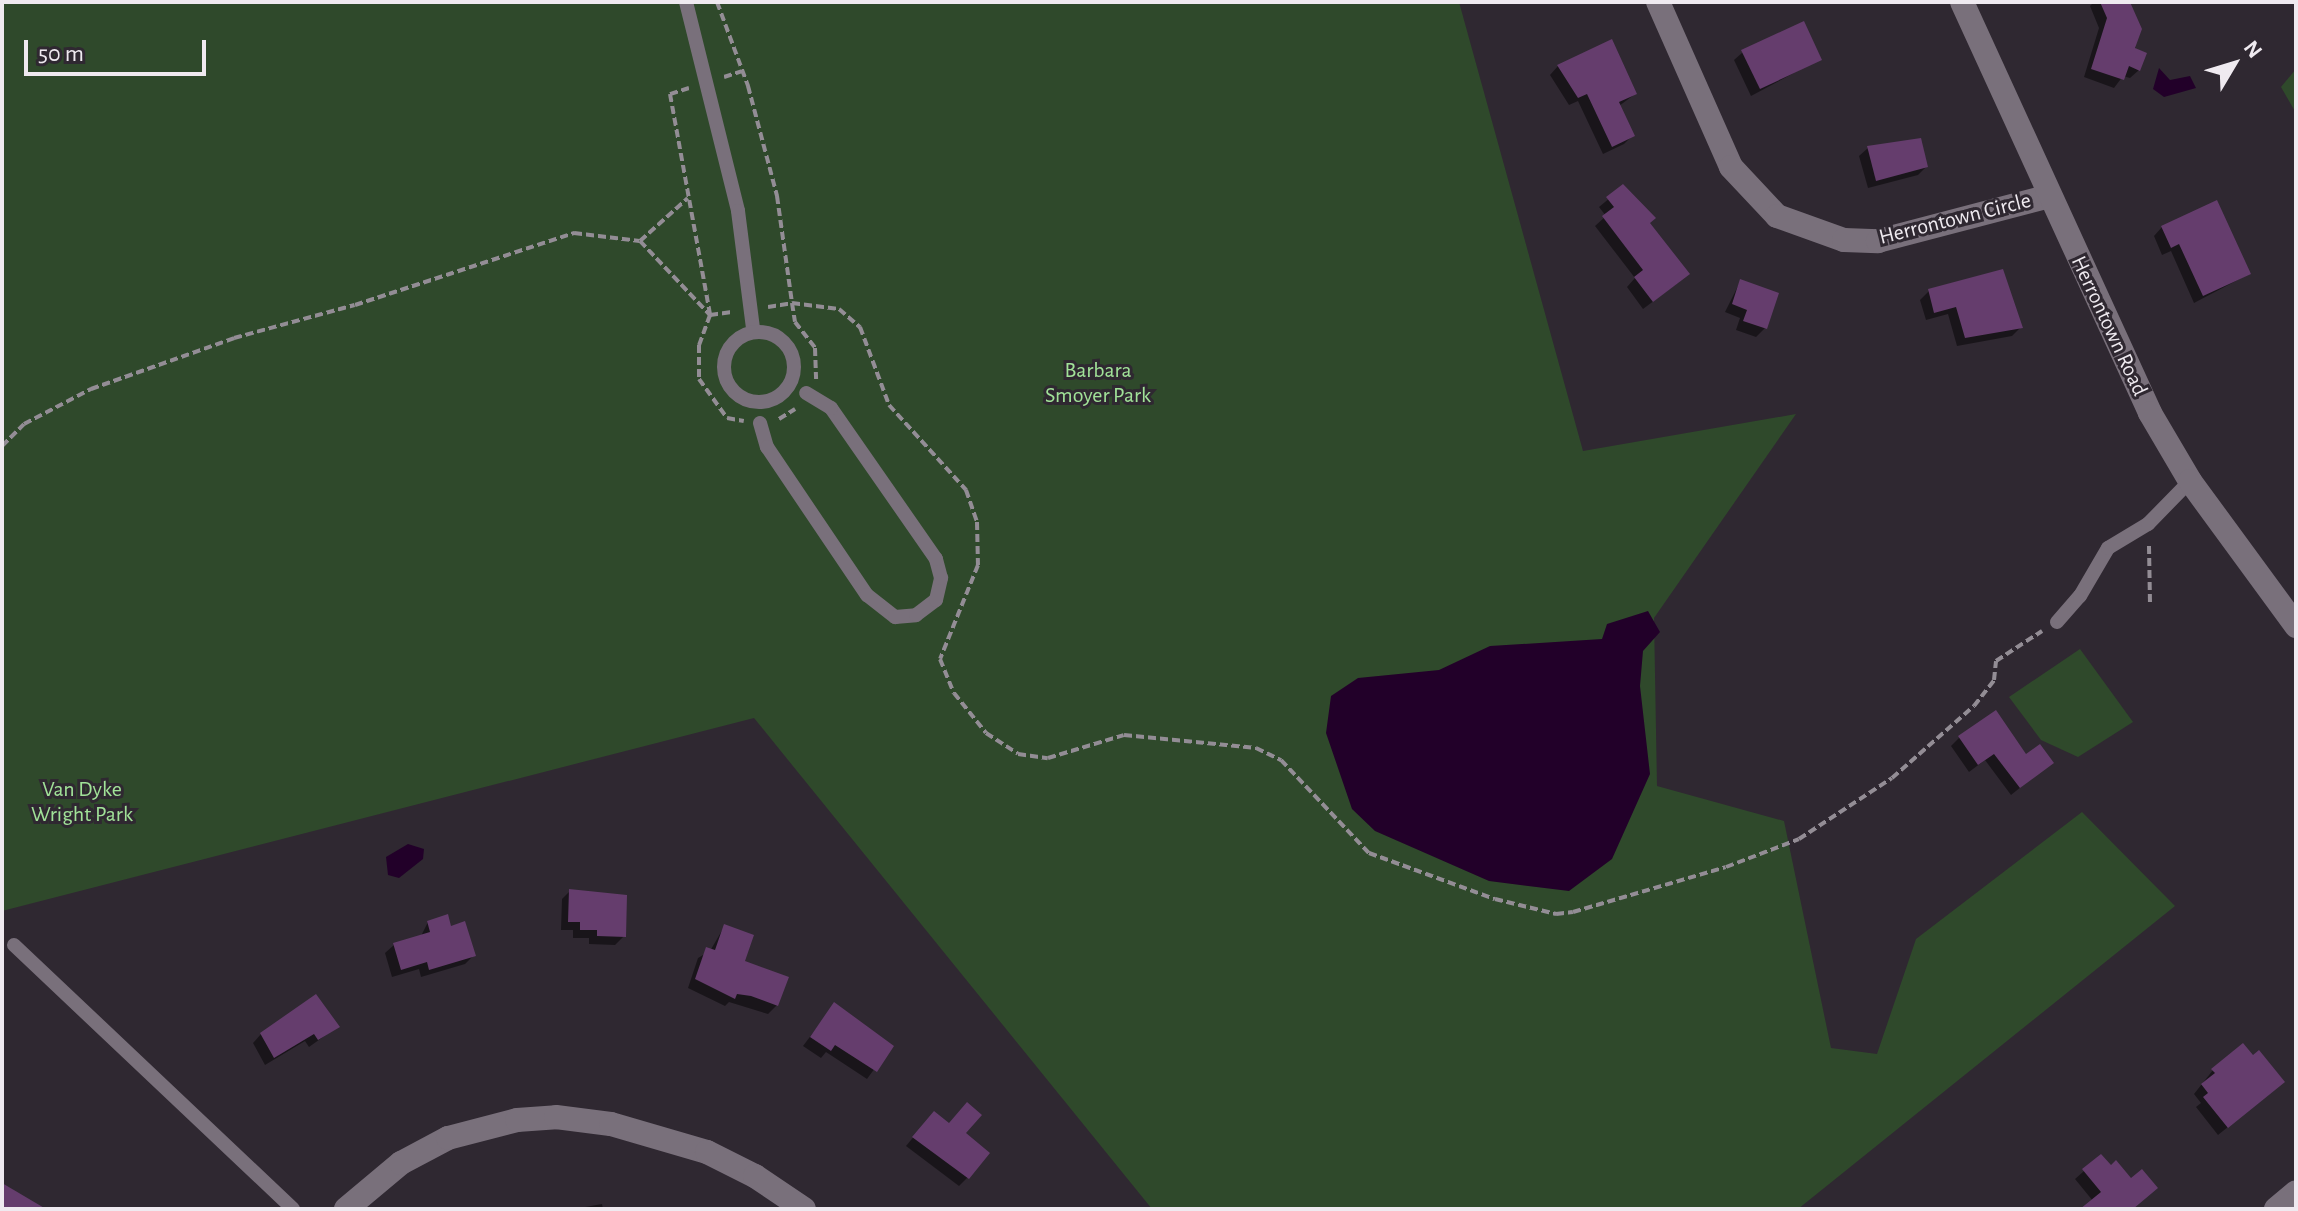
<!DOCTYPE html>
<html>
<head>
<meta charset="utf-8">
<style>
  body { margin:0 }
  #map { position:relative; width:2298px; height:1211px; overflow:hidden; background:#2f2831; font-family:"Alegreya Sans",sans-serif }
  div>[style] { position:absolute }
  .green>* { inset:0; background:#2f492b }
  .water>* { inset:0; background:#220029 }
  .shadow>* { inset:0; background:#0007 }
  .building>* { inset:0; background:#653d6d }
  .path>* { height:4px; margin-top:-2px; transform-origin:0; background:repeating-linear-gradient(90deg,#938d95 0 8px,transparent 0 12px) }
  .lane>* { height:14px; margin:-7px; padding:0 7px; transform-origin:7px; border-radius:7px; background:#79707b }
  .lane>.ring { margin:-7px; padding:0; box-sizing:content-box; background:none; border:14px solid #79707b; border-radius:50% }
  .street>* { height:24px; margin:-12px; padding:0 12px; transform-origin:12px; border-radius:12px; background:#79707b }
  .secondary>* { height:24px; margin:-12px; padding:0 12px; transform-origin:12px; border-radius:12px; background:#79707b }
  span { translate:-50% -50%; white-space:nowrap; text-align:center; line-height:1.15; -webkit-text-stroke:6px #2f2831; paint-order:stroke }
  .street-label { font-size:22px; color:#efeaf0 }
  .park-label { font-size:22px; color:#a1e298 }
  .frame { position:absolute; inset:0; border:4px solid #efeaf0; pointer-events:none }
  .north { position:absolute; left:2194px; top:24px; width:80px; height:80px; -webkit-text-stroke:6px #2f2831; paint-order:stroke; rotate:52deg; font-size:22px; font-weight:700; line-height:32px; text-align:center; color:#efeaf0 }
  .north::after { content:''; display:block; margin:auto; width:28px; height:36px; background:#efeaf0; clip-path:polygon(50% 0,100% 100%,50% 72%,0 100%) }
  .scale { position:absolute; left:24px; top:40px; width:182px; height:36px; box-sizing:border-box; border:4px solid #efeaf0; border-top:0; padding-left:10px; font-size:24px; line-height:28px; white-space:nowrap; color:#efeaf0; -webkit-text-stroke:6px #2f2831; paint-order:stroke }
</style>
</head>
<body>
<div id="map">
  <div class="green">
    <i style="clip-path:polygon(2px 2px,1459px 2px,1583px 451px,1796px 414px,1654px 618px,1657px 786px,1784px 821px,1831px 1048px,1877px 1054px,1916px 939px,2082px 812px,2175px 906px,1798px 1209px,1152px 1209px,754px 718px,2px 911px)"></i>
    <i style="clip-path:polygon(2296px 69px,2296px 113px,2281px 87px)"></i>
    <i style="clip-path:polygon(2080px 649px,2133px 722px,2078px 757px,2041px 740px,2009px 697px)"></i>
  </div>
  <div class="water">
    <i style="clip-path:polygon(2159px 68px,2170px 80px,2190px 76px,2196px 88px,2164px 97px,2153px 89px)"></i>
    <i style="clip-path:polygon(1648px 611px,1660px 632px,1643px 651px,1640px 686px,1650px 774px,1612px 859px,1569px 891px,1489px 881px,1375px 831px,1352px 809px,1326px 733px,1331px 696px,1358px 678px,1439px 670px,1490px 646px,1602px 639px,1607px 624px)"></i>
    <i style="clip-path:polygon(408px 844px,424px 849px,423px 859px,399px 878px,388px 875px,386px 857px)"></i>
  </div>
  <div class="shadow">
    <i style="clip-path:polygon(2094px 2px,2128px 2px,2139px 70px,2130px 78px,2123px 76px,2114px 88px,2084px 77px,2099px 28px,2090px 6px)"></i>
    <i style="clip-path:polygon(1743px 52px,1820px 59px,1751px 96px,1734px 60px)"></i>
    <i style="clip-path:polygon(1558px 66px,1635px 94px,1619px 106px,1632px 136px,1624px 144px,1603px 154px,1578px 101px,1569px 105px,1550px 75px)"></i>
    <i style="clip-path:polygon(1868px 148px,1926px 167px,1918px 175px,1868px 188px,1859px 156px)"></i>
    <i style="clip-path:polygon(1623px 187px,1679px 282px,1643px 309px,1627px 287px,1635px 278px,1595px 226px,1606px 216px,1599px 207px)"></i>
    <i style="clip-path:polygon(2162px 227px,2249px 274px,2194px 303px,2171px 251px,2162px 255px,2154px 236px)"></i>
    <i style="clip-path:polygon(1740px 282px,1776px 294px,1765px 328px,1756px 337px,1736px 330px,1740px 318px,1725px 312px)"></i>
    <i style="clip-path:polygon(1929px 291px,2020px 328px,2012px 336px,1957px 346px,1948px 314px,1926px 320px,1920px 300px)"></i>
    <i style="clip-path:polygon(1959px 738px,2051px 763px,2011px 795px,1985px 760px,1969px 772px,1951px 746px)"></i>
    <i style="clip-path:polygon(570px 891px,624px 936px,615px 945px,589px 944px,589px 938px,573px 938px,573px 930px,561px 930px,562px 899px)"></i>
    <i style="clip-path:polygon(428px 922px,450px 928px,474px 955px,465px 964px,421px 977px,419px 969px,392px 977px,385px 953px,394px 945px,421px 936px)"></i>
    <i style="clip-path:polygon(724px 927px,743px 962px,777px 1005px,768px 1014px,729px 1002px,725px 1006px,688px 988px,698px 958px,710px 951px)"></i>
    <i style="clip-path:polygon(834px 1005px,891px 1046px,867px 1079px,826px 1052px,821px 1058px,803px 1046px)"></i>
    <i style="clip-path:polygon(337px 1027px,309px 1047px,305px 1041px,265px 1065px,253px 1043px,261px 1034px)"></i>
    <i style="clip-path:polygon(2213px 1070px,2274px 1090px,2218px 1135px,2196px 1107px,2201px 1103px,2194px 1094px)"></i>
    <i style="clip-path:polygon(926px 1122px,964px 1133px,968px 1177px,959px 1186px,906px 1146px)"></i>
    <i style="clip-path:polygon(2101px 1156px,2132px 1209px,2083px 1209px,2093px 1201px,2075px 1179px)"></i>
    <i style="clip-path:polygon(602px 1204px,603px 1209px,574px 1209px)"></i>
  </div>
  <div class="building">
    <i style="clip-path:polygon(2100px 2px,2130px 2px,2142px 29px,2135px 48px,2147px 53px,2140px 71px,2129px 66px,2124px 80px,2091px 69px,2107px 18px)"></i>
    <i style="clip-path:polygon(1804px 21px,1822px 60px,1760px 89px,1741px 50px)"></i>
    <i style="clip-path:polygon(1612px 39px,1637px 94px,1619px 102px,1635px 136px,1612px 147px,1587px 94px,1578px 98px,1557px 65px)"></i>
    <i style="clip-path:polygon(1921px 138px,1928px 167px,1876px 181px,1867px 146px)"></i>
    <i style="clip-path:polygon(1623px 184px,1656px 218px,1650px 223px,1690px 274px,1653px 302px,1634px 277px,1643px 270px,1602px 216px,1614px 207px,1606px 197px)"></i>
    <i style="clip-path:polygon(2217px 200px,2251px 274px,2203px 296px,2179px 244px,2171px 248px,2161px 226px)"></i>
    <i style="clip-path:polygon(2003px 269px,2023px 328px,1965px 338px,1956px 307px,1934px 313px,1928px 289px)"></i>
    <i style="clip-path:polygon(1740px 279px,1779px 293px,1767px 329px,1743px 321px,1747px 310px,1732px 304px)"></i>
    <i style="clip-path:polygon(1996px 710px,2026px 754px,2040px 744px,2054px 763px,2020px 788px,1994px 754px,1978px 765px,1958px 736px)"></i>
    <i style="clip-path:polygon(569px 889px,627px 895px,626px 937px,597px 936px,597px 930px,580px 930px,580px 922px,568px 922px)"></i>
    <i style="clip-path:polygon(448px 914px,451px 926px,465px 921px,476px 956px,429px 970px,427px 962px,401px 970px,393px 943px,430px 932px,427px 921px)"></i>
    <i style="clip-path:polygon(724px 924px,754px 935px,745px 961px,789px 977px,778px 1006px,751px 996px,737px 994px,735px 999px,695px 979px,706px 947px,715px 950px)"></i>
    <i style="clip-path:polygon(316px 994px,340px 1027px,318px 1040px,314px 1034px,274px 1058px,260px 1033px)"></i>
    <i style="clip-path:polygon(834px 1002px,894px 1046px,877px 1072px,835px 1045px,831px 1051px,810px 1037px)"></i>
    <i style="clip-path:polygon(2243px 1043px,2253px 1055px,2259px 1050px,2285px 1082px,2228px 1128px,2203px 1097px,2208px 1093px,2201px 1084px,2215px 1073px,2211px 1069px)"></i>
    <i style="clip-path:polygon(967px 1102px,982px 1115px,966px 1133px,990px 1153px,969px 1179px,912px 1137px,934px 1111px,949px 1123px)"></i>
    <i style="clip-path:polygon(2101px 1154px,2111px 1165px,2116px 1160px,2131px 1178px,2142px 1169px,2158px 1188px,2133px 1209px,2080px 1209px,2101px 1192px,2082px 1169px)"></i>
    <i style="clip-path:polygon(2px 1183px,46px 1209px,2px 1209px)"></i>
  </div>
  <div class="path">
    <i style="left:717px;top:2px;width:90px;rotate:69.7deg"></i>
    <i style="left:748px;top:86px;width:114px;rotate:75.2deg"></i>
    <i style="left:777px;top:196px;width:108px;rotate:82deg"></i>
    <i style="left:792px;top:303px;width:47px;rotate:7.3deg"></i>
    <i style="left:839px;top:309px;width:28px;rotate:41deg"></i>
    <i style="left:860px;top:327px;width:83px;rotate:69.6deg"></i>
    <i style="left:889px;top:405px;width:115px;rotate:47.8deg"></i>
    <i style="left:966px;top:490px;width:34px;rotate:71deg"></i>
    <i style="left:977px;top:522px;width:43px;rotate:88.7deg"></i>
    <i style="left:978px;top:565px;width:101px;rotate:112deg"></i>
    <i style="left:940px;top:659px;width:37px;rotate:68deg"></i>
    <i style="left:954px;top:693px;width:51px;rotate:51.3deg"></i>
    <i style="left:986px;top:733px;width:38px;rotate:33deg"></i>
    <i style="left:1018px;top:754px;width:30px;rotate:8deg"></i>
    <i style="left:1048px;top:758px;width:79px;rotate:-16.8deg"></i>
    <i style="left:1124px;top:735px;width:133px;rotate:5.6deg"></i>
    <i style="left:1256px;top:748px;width:28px;rotate:26deg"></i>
    <i style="left:1281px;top:760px;width:128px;rotate:46.6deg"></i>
    <i style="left:1369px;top:853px;width:134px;rotate:20.1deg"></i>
    <i style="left:1495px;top:899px;width:63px;rotate:13.8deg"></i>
    <i style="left:1556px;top:914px;width:17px;rotate:-7deg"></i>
    <i style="left:1573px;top:912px;width:159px;rotate:-16.4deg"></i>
    <i style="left:1726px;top:867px;width:78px;rotate:-21deg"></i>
    <i style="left:1799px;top:839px;width:111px;rotate:-33.3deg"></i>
    <i style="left:1892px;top:778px;width:109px;rotate:-41.3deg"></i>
    <i style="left:1974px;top:706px;width:33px;rotate:-52deg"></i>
    <i style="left:1994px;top:680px;width:19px;rotate:-84deg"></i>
    <i style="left:1996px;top:661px;width:55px;rotate:-33.1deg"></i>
    <i style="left:724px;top:77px;width:19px;rotate:-18deg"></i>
    <i style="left:689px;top:88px;width:20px;rotate:162deg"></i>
    <i style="left:670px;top:94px;width:225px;rotate:79.7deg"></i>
    <i style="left:710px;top:315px;width:32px;rotate:110deg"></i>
    <i style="left:699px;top:345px;width:34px;rotate:90deg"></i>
    <i style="left:699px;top:379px;width:48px;rotate:54.3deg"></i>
    <i style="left:727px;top:418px;width:17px;rotate:10deg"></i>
    <i style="left:640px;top:241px;width:64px;rotate:-41.9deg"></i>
    <i style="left:768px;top:307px;width:24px;rotate:-9deg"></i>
    <i style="left:792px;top:303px;width:19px;rotate:81deg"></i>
    <i style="left:795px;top:322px;width:33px;rotate:52deg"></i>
    <i style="left:815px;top:348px;width:31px;rotate:88deg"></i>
    <i style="left:779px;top:419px;width:19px;rotate:-32deg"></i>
    <i style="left:2px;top:446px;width:31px;rotate:-45deg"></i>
    <i style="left:24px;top:424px;width:76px;rotate:-27.6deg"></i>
    <i style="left:91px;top:389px;width:152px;rotate:-19.6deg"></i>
    <i style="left:234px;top:338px;width:125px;rotate:-15.3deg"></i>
    <i style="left:355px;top:305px;width:231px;rotate:-18.2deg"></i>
    <i style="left:574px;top:233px;width:66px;rotate:6.9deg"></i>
    <i style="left:640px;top:241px;width:102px;rotate:46.6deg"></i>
    <i style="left:710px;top:315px;width:22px;rotate:-8deg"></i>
    <i style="left:2149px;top:546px;width:58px;rotate:89deg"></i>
  </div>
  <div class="lane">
    <i style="left:686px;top:2px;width:215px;rotate:76deg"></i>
    <i style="left:738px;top:211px;width:118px;rotate:82.7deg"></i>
    <i class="ring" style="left:724px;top:332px;width:56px;height:56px"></i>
    <i style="left:760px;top:423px;width:25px;rotate:74deg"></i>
    <i style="left:767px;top:447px;width:179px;rotate:56deg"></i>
    <i style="left:867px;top:595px;width:36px;rotate:38deg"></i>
    <i style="left:895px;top:617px;width:21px;rotate:-5deg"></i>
    <i style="left:916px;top:615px;width:25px;rotate:-37deg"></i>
    <i style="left:936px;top:600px;width:23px;rotate:-77deg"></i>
    <i style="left:941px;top:578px;width:20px;rotate:-105deg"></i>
    <i style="left:936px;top:559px;width:184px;rotate:-124.8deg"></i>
    <i style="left:831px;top:408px;width:29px;rotate:-149deg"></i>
    <i style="left:2057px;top:622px;width:35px;rotate:-49deg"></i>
    <i style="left:2080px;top:596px;width:56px;rotate:-59.7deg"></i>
    <i style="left:2108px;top:548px;width:47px;rotate:-31deg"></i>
    <i style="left:2148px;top:524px;width:60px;rotate:-45.7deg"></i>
    <i style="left:14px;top:945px;width:384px;rotate:43.4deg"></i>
  </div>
  <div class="street">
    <i style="left:1658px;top:2px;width:180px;rotate:66.1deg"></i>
    <i style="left:1731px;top:167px;width:67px;rotate:46.8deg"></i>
    <i style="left:1777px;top:216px;width:71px;rotate:19.7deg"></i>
    <i style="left:1844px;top:240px;width:34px;rotate:2deg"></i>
    <i style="left:1878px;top:241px;width:177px;rotate:-14.7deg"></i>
    <i style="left:346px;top:1209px;width:72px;rotate:-39.9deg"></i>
    <i style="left:401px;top:1163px;width:53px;rotate:-28deg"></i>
    <i style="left:448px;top:1138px;width:71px;rotate:-14.6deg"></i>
    <i style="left:517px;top:1120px;width:39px;rotate:-4deg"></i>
    <i style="left:556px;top:1117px;width:55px;rotate:7.3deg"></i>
    <i style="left:611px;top:1124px;width:100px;rotate:16.3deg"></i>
    <i style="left:707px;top:1152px;width:54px;rotate:26.6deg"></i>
    <i style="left:755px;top:1176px;width:59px;rotate:34deg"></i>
    <i style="left:2276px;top:1209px;width:26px;rotate:-40deg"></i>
  </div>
  <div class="secondary">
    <i style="left:1962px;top:2px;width:452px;rotate:65.4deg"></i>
    <i style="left:2150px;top:413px;width:79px;rotate:59.5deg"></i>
    <i style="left:2190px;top:481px;width:180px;rotate:53.8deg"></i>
  </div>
  <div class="street-label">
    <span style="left:1955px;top:219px;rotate:-14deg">Herrontown Circle</span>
    <span style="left:2109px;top:326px;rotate:65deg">Herrontown Road</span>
  </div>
  <div class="park-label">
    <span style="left:1098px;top:383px">Barbara<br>Smoyer Park</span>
    <span style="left:82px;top:802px">Van Dyke<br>Wright Park</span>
  </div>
  <div class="frame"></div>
  <div class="north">N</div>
  <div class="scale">50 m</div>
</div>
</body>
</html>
